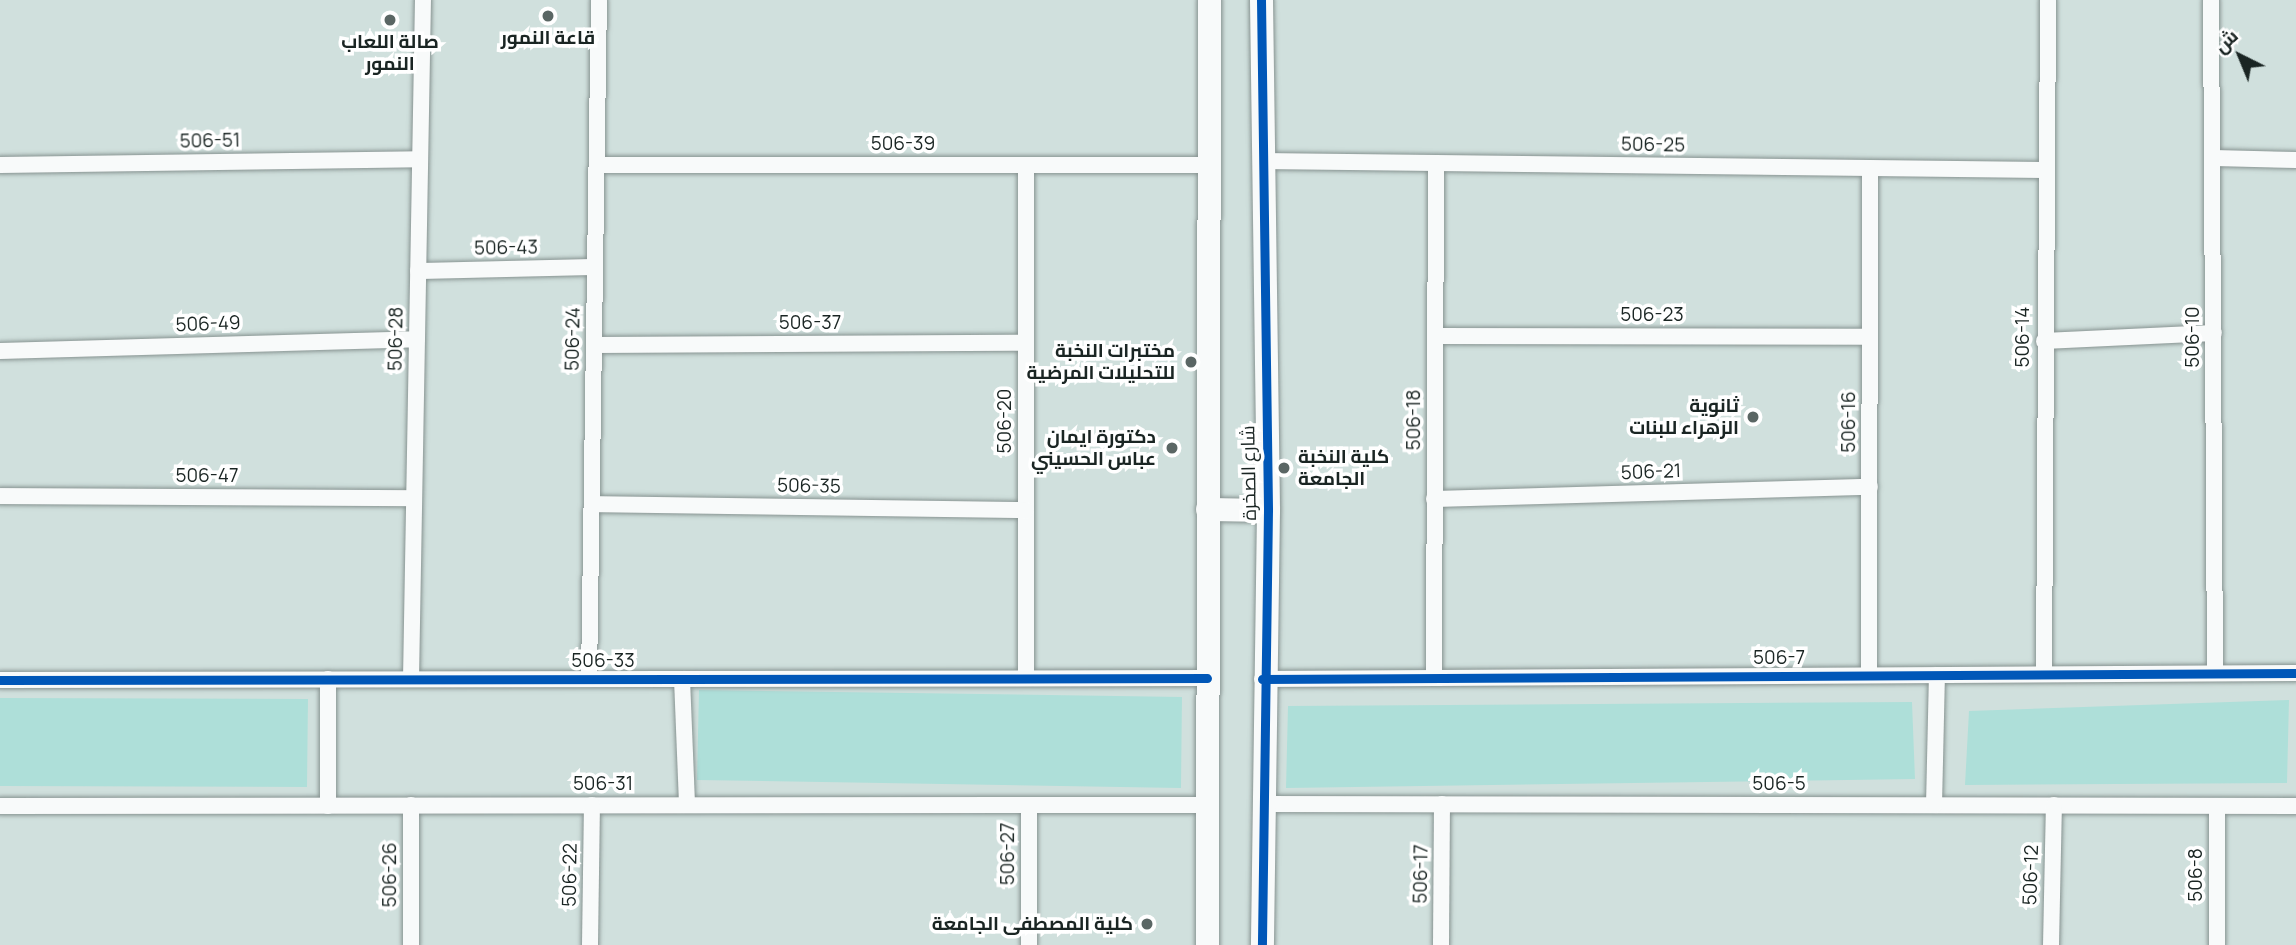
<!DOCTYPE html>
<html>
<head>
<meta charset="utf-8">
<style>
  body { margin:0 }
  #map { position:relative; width:2296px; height:945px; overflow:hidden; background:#d0e0dd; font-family:Manrope,Cairo,sans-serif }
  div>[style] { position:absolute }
  .green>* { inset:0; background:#aedfd9 }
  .roads { filter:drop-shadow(0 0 2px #879391) drop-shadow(0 0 2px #879391) }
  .street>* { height:16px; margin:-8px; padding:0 8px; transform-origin:8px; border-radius:8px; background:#f8fafa }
  .secondary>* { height:23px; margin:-11.5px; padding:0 11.5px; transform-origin:11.5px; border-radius:11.5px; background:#f8fafa }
  .cycleway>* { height:9px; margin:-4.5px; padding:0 4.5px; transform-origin:4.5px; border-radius:4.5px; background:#0057b8 }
  .dots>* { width:19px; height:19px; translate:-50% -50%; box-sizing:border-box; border:4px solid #fff; border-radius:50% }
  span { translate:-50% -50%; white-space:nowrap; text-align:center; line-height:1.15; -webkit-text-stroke:7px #fff; paint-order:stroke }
  .poi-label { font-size:19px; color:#1a2523; font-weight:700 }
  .right { translate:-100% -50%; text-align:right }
  .left { translate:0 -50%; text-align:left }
  .street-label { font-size:19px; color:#1a2523 }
  .north { position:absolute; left:2205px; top:21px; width:70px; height:70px; -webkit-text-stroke:5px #fff; paint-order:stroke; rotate:317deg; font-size:19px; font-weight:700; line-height:28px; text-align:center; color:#1a2523 }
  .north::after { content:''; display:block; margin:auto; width:24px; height:32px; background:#1a2523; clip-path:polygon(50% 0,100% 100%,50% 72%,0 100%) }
</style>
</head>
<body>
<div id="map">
  <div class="green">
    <i style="clip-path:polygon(699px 690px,1182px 697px,1181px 788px,697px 780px)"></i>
    <i style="clip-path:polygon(0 698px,308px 699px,307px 787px,0 786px)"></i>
    <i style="clip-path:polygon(2289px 700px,2287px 783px,1965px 785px,1969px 711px)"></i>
    <i style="clip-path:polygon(1912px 702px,1915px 779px,1286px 788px,1288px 706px)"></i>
  </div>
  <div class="roads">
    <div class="street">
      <i style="left:2211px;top:0;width:673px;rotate:89.66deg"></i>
      <i style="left:2214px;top:158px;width:82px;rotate:1.4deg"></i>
      <i style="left:1261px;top:161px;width:783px;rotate:0.66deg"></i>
      <i style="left:0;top:165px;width:420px;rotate:-0.8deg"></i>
      <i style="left:597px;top:165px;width:611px"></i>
      <i style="left:1026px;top:165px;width:513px;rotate:90deg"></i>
      <i style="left:418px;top:271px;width:177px;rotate:-1.3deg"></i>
      <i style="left:1435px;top:336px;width:435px;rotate:0.1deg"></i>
      <i style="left:2044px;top:341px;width:170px;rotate:-2.7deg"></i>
      <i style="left:594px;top:345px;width:432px;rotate:-0.3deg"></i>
      <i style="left:0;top:351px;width:417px;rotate:-1.6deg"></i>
      <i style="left:0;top:496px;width:414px;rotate:0.3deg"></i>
      <i style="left:1434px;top:499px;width:436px;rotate:-1.6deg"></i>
      <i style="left:592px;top:504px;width:434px;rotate:0.8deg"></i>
      <i style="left:2044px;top:674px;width:674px;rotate:-89.66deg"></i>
      <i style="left:1869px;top:675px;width:507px;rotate:-89.89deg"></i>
      <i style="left:1434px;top:678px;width:515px;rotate:-89.78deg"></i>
      <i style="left:411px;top:679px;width:679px;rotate:-88.99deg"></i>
      <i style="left:589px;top:679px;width:679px;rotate:-89.16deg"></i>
      <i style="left:682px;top:679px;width:126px;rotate:87.7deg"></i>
      <i style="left:1262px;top:679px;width:1034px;rotate:-0.33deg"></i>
      <i style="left:0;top:680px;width:1207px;rotate:-0.09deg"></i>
      <i style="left:1263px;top:804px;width:1033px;rotate:0.11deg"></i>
      <i style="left:411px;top:805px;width:140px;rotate:90deg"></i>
      <i style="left:1029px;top:805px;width:140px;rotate:90deg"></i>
      <i style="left:1934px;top:805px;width:130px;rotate:-88.7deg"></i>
      <i style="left:0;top:806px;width:1206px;rotate:-0.05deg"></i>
      <i style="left:328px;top:806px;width:127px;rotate:-90deg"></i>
      <i style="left:2217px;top:806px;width:139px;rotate:90deg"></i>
      <i style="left:590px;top:945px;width:140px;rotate:-89.2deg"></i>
      <i style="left:1441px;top:945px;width:141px;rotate:-89.6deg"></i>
      <i style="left:2051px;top:945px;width:140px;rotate:-88.8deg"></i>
    </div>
    <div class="secondary">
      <i style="left:1261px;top:0;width:510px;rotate:89.21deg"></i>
      <i style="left:1268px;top:510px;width:435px;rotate:90.8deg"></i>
      <i style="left:1207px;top:509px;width:61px;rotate:0.9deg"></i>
      <i style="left:1207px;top:945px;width:945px;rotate:-89.88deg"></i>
    </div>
  </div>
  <div class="cycleway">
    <i style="left:1261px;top:0;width:510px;rotate:89.21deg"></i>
    <i style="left:1268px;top:510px;width:435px;rotate:90.8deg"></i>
    <i style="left:1262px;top:679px;width:1034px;rotate:-0.33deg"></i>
    <i style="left:0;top:680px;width:1207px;rotate:-0.09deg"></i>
  </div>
  <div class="dots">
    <i style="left:548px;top:16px;background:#5a6664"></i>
    <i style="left:390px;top:20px;background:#5a6664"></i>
    <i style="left:1191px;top:362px;background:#5a6664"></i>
    <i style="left:1753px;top:417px;background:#5a6664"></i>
    <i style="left:1172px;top:448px;background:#5a6664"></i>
    <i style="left:1284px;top:468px;background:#5a6664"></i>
    <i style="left:1147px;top:924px;background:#5a6664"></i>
  </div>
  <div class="poi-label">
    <span style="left:548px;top:38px">قاعة النمور</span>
    <span style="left:390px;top:53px">صالة اللعاب<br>النمور</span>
    <span class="right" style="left:1175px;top:362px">مختبرات النخبة<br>للتحليلات المرضية</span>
    <span class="right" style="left:1739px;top:417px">ثانوية<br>الزهراء للبنات</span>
    <span class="right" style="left:1156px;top:448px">دكتورة ايمان<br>عباس الحسيني</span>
    <span class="left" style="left:1298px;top:468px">كلية النخبة<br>الجامعة</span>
    <span class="right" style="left:1133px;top:924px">كلية المصطفى الجامعة</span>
  </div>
  <div class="street-label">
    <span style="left:210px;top:141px;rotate:-1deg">506-51</span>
    <span style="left:903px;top:144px">506-39</span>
    <span style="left:1653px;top:145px;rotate:1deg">506-25</span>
    <span style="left:506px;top:248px;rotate:-1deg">506-43</span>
    <span style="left:1652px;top:315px">506-23</span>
    <span style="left:810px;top:323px">506-37</span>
    <span style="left:208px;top:324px;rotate:-2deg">506-49</span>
    <span style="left:2023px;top:337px;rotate:-90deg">506-14</span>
    <span style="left:2193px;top:337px;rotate:-90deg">506-10</span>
    <span style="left:396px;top:339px;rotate:-89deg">506-28</span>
    <span style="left:573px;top:339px;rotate:-89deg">506-24</span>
    <span style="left:1414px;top:420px;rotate:-90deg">506-18</span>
    <span style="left:1005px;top:421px;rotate:-90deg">506-20</span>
    <span style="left:1849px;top:422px;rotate:-90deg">506-16</span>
    <span style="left:1651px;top:472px;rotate:-2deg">506-21</span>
    <span style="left:1249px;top:473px;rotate:-91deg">شارع الصخرة</span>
    <span style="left:207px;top:476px">506-47</span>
    <span style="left:809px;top:486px;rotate:1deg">506-35</span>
    <span style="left:1779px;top:658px">506-7</span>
    <span style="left:603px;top:661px">506-33</span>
    <span style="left:603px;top:784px">506-31</span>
    <span style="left:1779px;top:784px">506-5</span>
    <span style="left:1008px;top:854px;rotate:-90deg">506-27</span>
    <span style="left:1421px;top:874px;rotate:-89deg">506-17</span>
    <span style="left:390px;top:875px;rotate:-90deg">506-26</span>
    <span style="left:570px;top:875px;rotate:-89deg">506-22</span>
    <span style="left:2031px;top:875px;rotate:-88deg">506-12</span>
    <span style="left:2196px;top:875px;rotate:-90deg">506-8</span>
  </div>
  <div class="north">ش</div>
</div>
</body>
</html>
